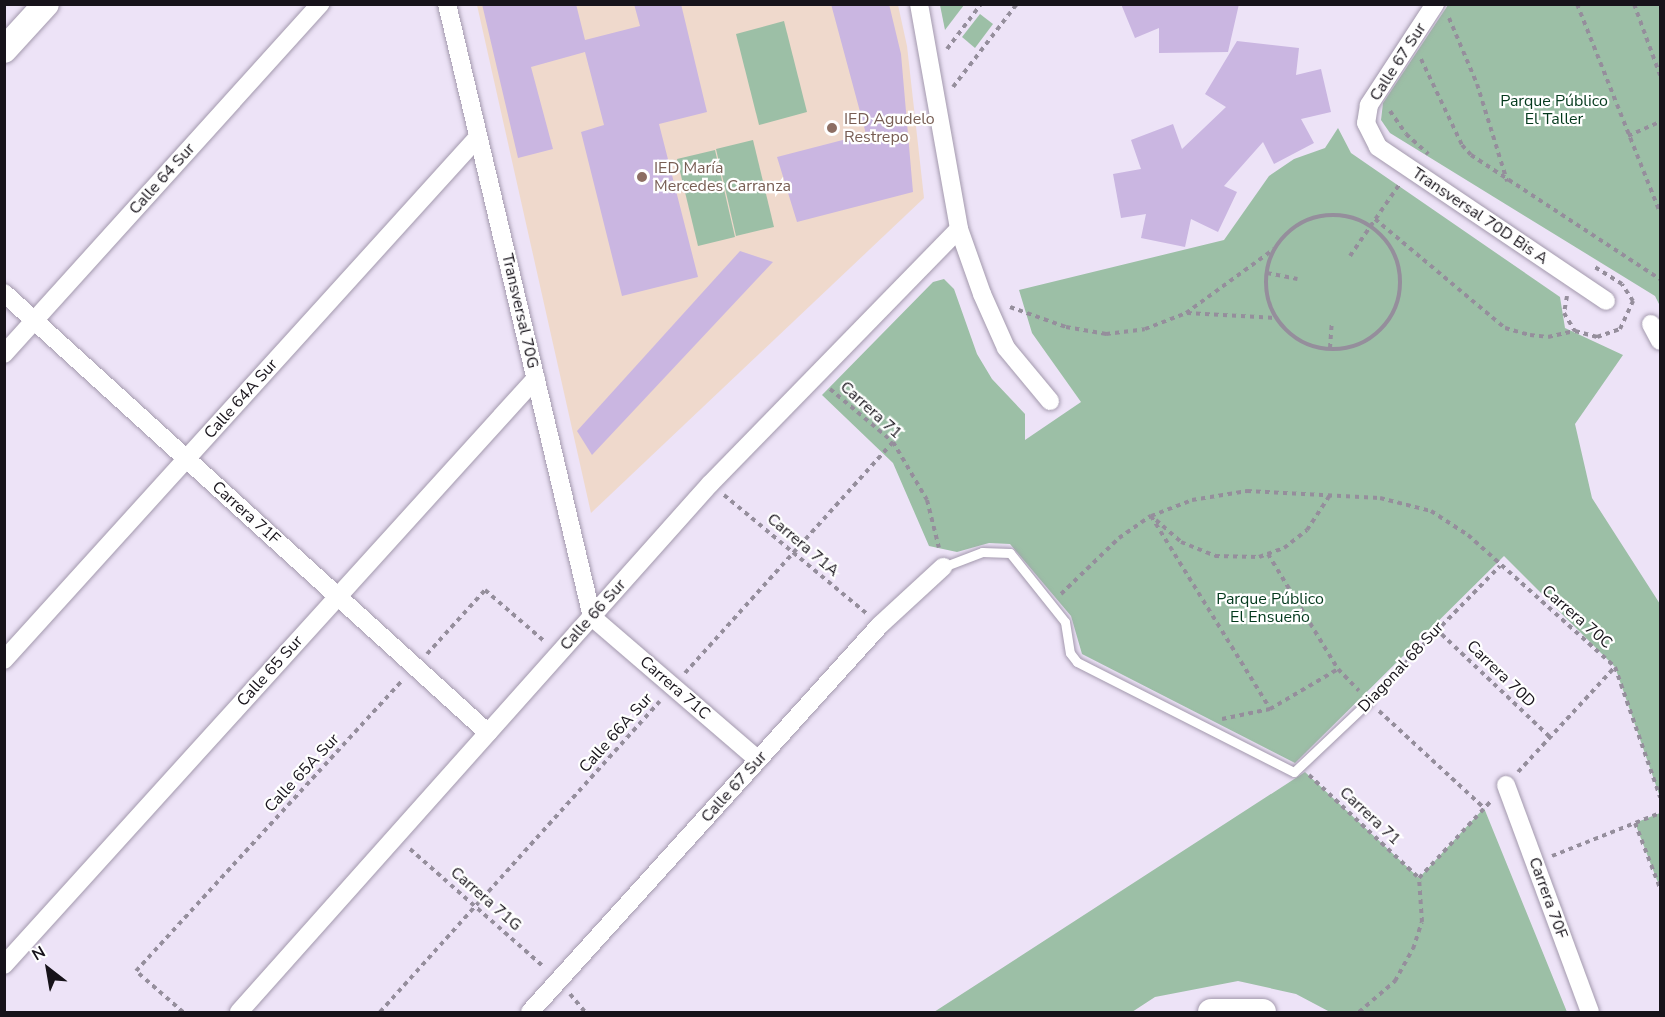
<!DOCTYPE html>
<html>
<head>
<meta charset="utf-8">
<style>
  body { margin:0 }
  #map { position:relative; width:1665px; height:1017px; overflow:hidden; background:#ede3f7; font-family:"Nunito Sans",sans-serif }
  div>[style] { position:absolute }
  .education>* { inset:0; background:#efd9cc }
  .green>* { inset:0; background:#9cbfa6 }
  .building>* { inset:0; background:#cab6e1 }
  .path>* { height:4px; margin-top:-2px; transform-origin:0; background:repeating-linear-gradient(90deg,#958e9c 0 4.5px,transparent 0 9px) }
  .path>.ring { margin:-2px; padding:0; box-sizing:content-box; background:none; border:4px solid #958e9c; border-radius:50% }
  .roads { filter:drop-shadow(0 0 2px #a399ad) drop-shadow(0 0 2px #a399ad) }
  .lane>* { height:9px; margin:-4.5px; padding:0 4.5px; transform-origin:4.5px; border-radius:4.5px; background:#fff }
  .street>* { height:18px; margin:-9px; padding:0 9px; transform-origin:9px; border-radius:9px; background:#fff }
  .secondary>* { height:26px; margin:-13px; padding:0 13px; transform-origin:13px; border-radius:13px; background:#fff }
  .dots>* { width:16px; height:16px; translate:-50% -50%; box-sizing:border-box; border:3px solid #fff; border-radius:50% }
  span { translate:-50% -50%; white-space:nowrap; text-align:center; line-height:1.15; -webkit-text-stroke:4.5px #fff; paint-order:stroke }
  .street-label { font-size:16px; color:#17131a }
  .park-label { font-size:16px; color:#03391c }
  .education-label { font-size:16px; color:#785e54 }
  .left { translate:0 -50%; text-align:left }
  .frame { position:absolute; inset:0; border:6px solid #17131a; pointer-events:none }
  .north { position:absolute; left:18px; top:939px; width:60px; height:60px; -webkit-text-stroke:4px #fff; paint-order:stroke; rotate:329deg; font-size:16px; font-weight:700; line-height:24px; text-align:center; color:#17131a }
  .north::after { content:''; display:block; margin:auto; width:21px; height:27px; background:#17131a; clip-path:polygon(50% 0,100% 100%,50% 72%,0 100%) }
</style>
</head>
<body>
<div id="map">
  <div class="education">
    <i style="clip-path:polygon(477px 5px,898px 5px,907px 46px,924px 198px,591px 513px)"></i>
  </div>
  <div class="green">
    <i style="clip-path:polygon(940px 5px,964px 5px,945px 30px)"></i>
    <i style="clip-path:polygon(1448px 5px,1660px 5px,1660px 306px,1655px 296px,1390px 133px,1381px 120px,1383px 103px)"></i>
    <i style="clip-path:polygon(980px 14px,993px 24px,975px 48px,962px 37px)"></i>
    <i style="clip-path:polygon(784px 21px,807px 112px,759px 125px,736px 34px)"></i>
    <i style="clip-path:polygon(1338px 128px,1351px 153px,1560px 297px,1565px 328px,1623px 355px,1575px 424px,1592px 498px,1660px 604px,1660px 797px,1615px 667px,1504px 556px,1295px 763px,1082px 654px,1071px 616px,1010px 544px,989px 543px,957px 552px,929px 546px,893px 463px,822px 395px,933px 282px,944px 279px,954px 289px,977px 354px,992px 379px,1025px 414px,1025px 440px,1081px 402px,1032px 333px,1019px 290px,1224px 240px,1269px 176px,1294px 159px,1325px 148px)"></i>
    <i style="clip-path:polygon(753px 140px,774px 227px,736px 236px,716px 149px)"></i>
    <i style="clip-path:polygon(715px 150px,735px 237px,698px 246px,677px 159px)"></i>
    <i style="clip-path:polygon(1305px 772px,1419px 878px,1484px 808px,1567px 1012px,1330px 1012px,1296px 994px,1238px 981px,1155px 997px,1132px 1012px,934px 1012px)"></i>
    <i style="clip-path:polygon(1660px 813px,1660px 888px,1635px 823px)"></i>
  </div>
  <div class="building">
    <i style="clip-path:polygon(482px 4px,576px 4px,585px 40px,640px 26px,634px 4px,681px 4px,707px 112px,659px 124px,698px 277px,622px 296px,581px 132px,604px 125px,585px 52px,531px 67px,553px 149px,518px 158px)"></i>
    <i style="clip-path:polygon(831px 4px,889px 4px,901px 54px,913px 192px,797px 222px,777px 157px,866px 134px)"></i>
    <i style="clip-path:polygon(1121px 4px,1239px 4px,1228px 52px,1159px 53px,1159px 28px,1135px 38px)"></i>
    <i style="clip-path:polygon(1237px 41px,1299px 48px,1296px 75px,1321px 69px,1331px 112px,1301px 119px,1314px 143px,1274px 164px,1263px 142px,1224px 186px,1237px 192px,1218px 232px,1191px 219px,1185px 247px,1141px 238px,1146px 214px,1121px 218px,1113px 174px,1141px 169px,1131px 140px,1173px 124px,1182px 149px,1226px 107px,1205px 94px)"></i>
    <i style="clip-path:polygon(740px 251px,773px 262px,592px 455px,577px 431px)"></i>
  </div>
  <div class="path">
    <i style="left:1577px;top:4px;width:225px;rotate:68.3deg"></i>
    <i style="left:1634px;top:4px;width:76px;rotate:69.9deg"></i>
    <i style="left:1449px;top:18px;width:72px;rotate:67deg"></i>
    <i style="left:1477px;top:84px;width:102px;rotate:72.8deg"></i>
    <i style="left:947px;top:49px;width:56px;rotate:-52.9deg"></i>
    <i style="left:1421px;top:59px;width:95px;rotate:64.5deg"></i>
    <i style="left:1462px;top:145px;width:13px;rotate:48deg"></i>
    <i style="left:1471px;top:155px;width:226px;rotate:33.3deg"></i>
    <i style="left:953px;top:87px;width:105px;rotate:-52.4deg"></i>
    <i style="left:1390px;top:111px;width:28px;rotate:55deg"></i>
    <i style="left:1406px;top:134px;width:30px;rotate:42deg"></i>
    <i style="left:1628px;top:136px;width:35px;rotate:-24deg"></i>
    <i class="ring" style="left:1266px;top:215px;width:130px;height:130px"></i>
    <i style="left:1375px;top:219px;width:170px;rotate:40deg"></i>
    <i style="left:1505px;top:328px;width:26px;rotate:16deg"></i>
    <i style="left:1530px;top:335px;width:18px;rotate:6deg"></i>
    <i style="left:1548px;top:337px;width:28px;rotate:-13deg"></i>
    <i style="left:1575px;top:331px;width:23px;rotate:15deg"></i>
    <i style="left:1597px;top:337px;width:24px;rotate:-19deg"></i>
    <i style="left:1620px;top:329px;width:31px;rotate:-65deg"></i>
    <i style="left:1633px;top:301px;width:20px;rotate:-123deg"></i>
    <i style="left:1622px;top:284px;width:34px;rotate:-148deg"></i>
    <i style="left:1350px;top:256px;width:86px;rotate:-55.4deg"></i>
    <i style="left:1267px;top:273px;width:31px;rotate:11deg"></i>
    <i style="left:1567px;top:296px;width:17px;rotate:100deg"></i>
    <i style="left:1564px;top:313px;width:21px;rotate:59deg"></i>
    <i style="left:1010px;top:307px;width:59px;rotate:19.7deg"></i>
    <i style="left:1066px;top:327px;width:41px;rotate:9.9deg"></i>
    <i style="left:1106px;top:334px;width:39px;rotate:-7deg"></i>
    <i style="left:1145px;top:329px;width:44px;rotate:-21.3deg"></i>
    <i style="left:1186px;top:313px;width:109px;rotate:-36deg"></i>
    <i style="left:1187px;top:313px;width:90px;rotate:3.2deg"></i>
    <i style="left:1330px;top:348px;width:26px;rotate:-86deg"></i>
    <i style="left:830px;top:389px;width:82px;rotate:40.1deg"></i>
    <i style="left:893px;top:442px;width:67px;rotate:59.6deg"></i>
    <i style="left:927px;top:500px;width:49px;rotate:76deg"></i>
    <i style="left:724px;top:495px;width:185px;rotate:39.7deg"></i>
    <i style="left:1151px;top:516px;width:227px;rotate:58.3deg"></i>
    <i style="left:1156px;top:520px;width:33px;rotate:41deg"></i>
    <i style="left:1181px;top:542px;width:37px;rotate:22deg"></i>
    <i style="left:1215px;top:556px;width:44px;rotate:1.3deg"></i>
    <i style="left:1259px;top:557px;width:27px;rotate:-20deg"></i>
    <i style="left:1284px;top:548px;width:29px;rotate:-38deg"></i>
    <i style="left:1307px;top:530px;width:42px;rotate:-56.7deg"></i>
    <i style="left:1268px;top:554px;width:135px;rotate:58.7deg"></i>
    <i style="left:1338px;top:669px;width:30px;rotate:46deg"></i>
    <i style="left:1061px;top:594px;width:81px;rotate:-44deg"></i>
    <i style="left:1119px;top:538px;width:39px;rotate:-35deg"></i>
    <i style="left:1151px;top:516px;width:44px;rotate:-21.3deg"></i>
    <i style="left:1192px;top:500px;width:56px;rotate:-9.3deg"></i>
    <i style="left:1247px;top:491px;width:133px;rotate:3deg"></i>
    <i style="left:1380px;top:498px;width:53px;rotate:14.3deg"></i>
    <i style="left:1431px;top:511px;width:44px;rotate:33deg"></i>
    <i style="left:1468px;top:535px;width:198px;rotate:41.9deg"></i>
    <i style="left:1615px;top:667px;width:138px;rotate:70.9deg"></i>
    <i style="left:1435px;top:628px;width:158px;rotate:43.5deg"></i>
    <i style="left:427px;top:654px;width:86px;rotate:-47.8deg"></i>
    <i style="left:485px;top:590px;width:78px;rotate:40.8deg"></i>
    <i style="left:685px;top:673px;width:311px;rotate:-48deg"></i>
    <i style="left:1379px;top:690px;width:173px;rotate:-45.7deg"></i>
    <i style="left:1379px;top:711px;width:143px;rotate:42.7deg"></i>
    <i style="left:1222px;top:719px;width:49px;rotate:-11.8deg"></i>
    <i style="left:1270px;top:709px;width:79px;rotate:-30.5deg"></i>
    <i style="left:1518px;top:772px;width:143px;rotate:-47.3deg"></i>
    <i style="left:1309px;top:775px;width:151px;rotate:43.1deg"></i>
    <i style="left:1635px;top:823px;width:70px;rotate:69deg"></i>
    <i style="left:410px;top:849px;width:179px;rotate:41.4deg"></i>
    <i style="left:1552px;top:856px;width:116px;rotate:-21.7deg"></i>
    <i style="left:1419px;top:878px;width:107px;rotate:-46.9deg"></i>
    <i style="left:570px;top:994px;width:23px;rotate:50deg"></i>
    <i style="left:183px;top:1012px;width:62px;rotate:-138.9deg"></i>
    <i style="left:136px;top:971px;width:394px;rotate:-47.5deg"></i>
    <i style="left:380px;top:1012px;width:418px;rotate:-48deg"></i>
    <i style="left:1359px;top:1012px;width:48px;rotate:-40.7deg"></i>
    <i style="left:1395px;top:981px;width:37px;rotate:-61deg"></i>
    <i style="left:1413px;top:949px;width:28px;rotate:-72deg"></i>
    <i style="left:1422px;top:922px;width:44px;rotate:-93.9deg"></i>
  </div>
  <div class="roads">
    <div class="lane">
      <i style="left:943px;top:567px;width:42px;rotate:-21deg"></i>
      <i style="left:982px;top:552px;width:28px;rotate:2deg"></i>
      <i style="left:1010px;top:553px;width:88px;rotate:51.4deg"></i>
      <i style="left:1065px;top:622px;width:31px;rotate:81deg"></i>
      <i style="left:1070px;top:653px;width:11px;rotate:52deg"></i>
      <i style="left:1077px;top:662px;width:243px;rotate:26.9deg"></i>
      <i style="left:1294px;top:772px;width:103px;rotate:-43.4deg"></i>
    </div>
    <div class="street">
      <i style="left:447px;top:4px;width:630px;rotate:76.69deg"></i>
      <i style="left:592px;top:617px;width:219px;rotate:40.7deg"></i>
      <i style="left:919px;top:4px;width:229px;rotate:79.9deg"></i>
      <i style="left:959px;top:229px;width:69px;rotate:70.5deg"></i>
      <i style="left:982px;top:294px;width:59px;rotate:66deg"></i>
      <i style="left:1006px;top:348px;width:69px;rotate:50.3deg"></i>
      <i style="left:1435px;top:4px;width:121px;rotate:123.2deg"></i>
      <i style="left:1369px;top:105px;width:18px;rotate:99deg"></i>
      <i style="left:1366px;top:123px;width:27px;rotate:63deg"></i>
      <i style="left:1378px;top:147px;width:275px;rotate:34deg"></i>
      <i style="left:4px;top:293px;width:654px;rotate:42.27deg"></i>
      <i style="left:1651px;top:324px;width:19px;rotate:62deg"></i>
      <i style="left:4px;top:354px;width:472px;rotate:-47.9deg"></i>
      <i style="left:4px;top:660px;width:706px;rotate:-47.81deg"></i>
      <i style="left:1506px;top:785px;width:242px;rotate:69.7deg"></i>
      <i style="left:4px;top:965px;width:792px;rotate:-47.81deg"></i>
      <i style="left:239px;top:1012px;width:708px;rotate:-48.27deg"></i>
      <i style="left:710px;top:484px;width:356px;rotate:-45.7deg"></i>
      <i style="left:530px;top:1012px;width:522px;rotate:-47.87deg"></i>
      <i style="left:880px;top:625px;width:86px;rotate:-42.6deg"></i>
    </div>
    <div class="secondary">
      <i style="left:4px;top:50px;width:62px;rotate:-47.6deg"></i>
      <i style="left:1211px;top:1012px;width:52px"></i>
    </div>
  </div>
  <div class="dots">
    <i style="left:832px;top:128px;background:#8d6e63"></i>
    <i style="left:642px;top:177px;background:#8d6e63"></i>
  </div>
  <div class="street-label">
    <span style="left:1398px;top:62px;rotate:-57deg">Calle 67 Sur</span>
    <span style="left:162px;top:179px;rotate:-48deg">Calle 64 Sur</span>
    <span style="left:1480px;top:216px;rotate:34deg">Transversal 70D Bis A</span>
    <span style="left:520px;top:311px;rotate:77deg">Transversal 70G</span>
    <span style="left:241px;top:399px;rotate:-48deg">Calle 64A Sur</span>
    <span style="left:871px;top:410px;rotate:42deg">Carrera 71</span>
    <span style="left:246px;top:513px;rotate:42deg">Carrera 71F</span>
    <span style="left:803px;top:545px;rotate:40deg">Carrera 71A</span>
    <span style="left:593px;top:615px;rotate:-48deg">Calle 66 Sur</span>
    <span style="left:1577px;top:617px;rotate:41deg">Carrera 70C</span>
    <span style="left:1401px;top:667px;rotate:-47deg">Diagonal 68 Sur</span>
    <span style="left:270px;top:671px;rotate:-48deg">Calle 65 Sur</span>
    <span style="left:1501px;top:674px;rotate:44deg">Carrera 70D</span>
    <span style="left:675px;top:688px;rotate:41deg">Carrera 71C</span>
    <span style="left:616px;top:733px;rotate:-48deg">Calle 66A Sur</span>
    <span style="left:302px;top:773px;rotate:-47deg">Calle 65A Sur</span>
    <span style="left:734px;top:787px;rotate:-48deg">Calle 67 Sur</span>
    <span style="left:1370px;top:816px;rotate:43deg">Carrera 71</span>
    <span style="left:1548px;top:898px;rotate:70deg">Carrera 70F</span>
    <span style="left:486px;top:899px;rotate:41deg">Carrera 71G</span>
  </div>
  <div class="park-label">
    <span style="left:1554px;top:110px">Parque Público<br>El Taller</span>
    <span style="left:1270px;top:608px">Parque Público<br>El Ensueño</span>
  </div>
  <div class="education-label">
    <span class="left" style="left:844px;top:128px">IED Agudelo<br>Restrepo</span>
    <span class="left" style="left:654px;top:177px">IED María<br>Mercedes Carranza</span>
  </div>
  <div class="frame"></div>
  <div class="north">N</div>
</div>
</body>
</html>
